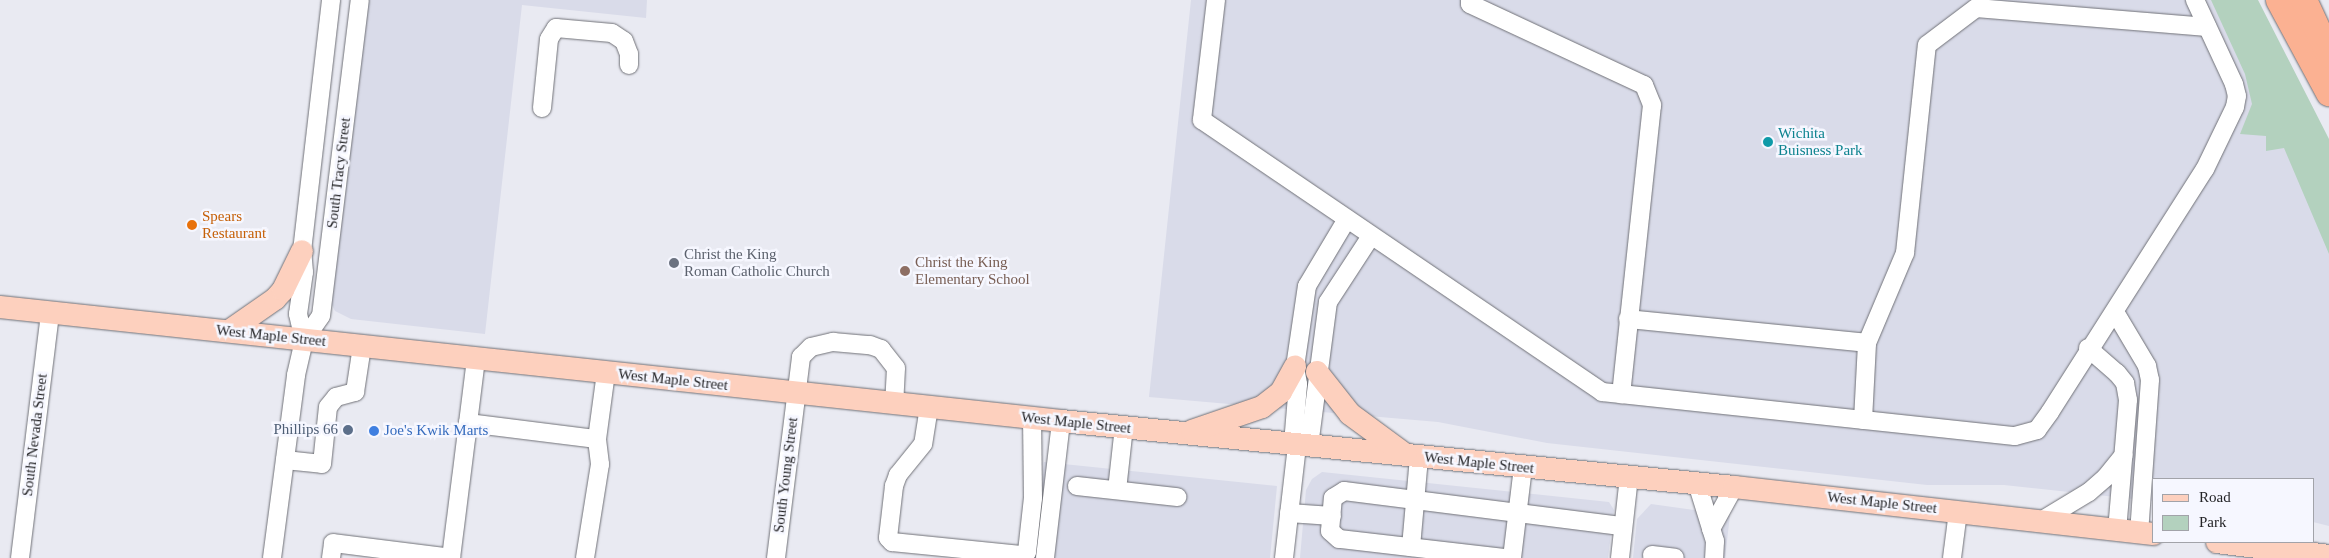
<!DOCTYPE html>
<html>
<head>
<meta charset="utf-8">
<style>
  body { margin:0 }
  #map { position:relative; width:2329px; height:558px; overflow:hidden; background:#e9eaf2; font-family:"Times New Roman",serif }
  div>[style] { position:absolute }
  .built>* { inset:0; background:#d9dbe9 }
  .green>* { inset:0; background:#b3d1be }
  .roads { filter:drop-shadow(0 0 1px #707177) drop-shadow(0 0 1px #707177) }
  .minor>* { height:18px; margin:-9px; padding:0 9px; transform-origin:9px; border-radius:9px; background:#fff }
  .major>* { height:22px; margin:-11px; padding:0 11px; transform-origin:11px; border-radius:11px; background:#fdd0be }
  .highway>* { height:26px; margin:-13px; padding:0 13px; transform-origin:13px; border-radius:13px; background:#fbb192 }
  .dots>* { width:14px; height:14px; translate:-50% -50%; box-sizing:border-box; border:2px solid #f6f7ff; border-radius:50% }
  span { translate:-50% -50%; white-space:nowrap; text-align:center; line-height:1.15; -webkit-text-stroke:5px #f6f7ff; paint-order:stroke }
  .culture-label { font-size:15px; color:#0d838f }
  .left { translate:0 -50%; text-align:left }
  .street-label { font-size:15px; color:#242427 }
  .food-label { font-size:15px; color:#c56008 }
  .worship-label { font-size:15px; color:#5b616d }
  .education-label { font-size:15px; color:#785e54 }
  .service-label { font-size:15px; color:#4e5e75 }
  .right { translate:-100% -50%; text-align:right }
  .shop-label { font-size:15px; color:#366cbe }
  .legend { position:absolute; left:2152px; top:478px; width:162px; height:65px; box-sizing:border-box; background:#f6f7ff; border:1px solid #a2a3a9; margin:0; padding:6px 9px; list-style:none; font-size:15px; color:#242427 }
  .legend li { display:flex; align-items:center; gap:10px; height:25px }
  .legend b { width:25px; border:1px solid #a2a3a9 }
</style>
</head>
<body>
<div id="map">
  <div class="built">
    <i style="clip-path:polygon(368px 0,647px 0,646px 18px,522px 5px,485px 334px,351px 319px,335px 311px,328px 297px)"></i>
    <i style="clip-path:polygon(1191px 0,2252px 0,2329px 178px,2329px 526px,2313px 522px,2313px 479px,2153px 479px,2153px 501px,2004px 485px,1927px 485px,1547px 443px,1438px 422px,1149px 397px)"></i>
    <i style="clip-path:polygon(1044px 462px,1277px 486px,1270px 558px,1035px 558px)"></i>
    <i style="clip-path:polygon(1322px 472px,1609px 502px,1614px 510px,1608px 558px,1300px 558px,1306px 490px,1312px 479px)"></i>
    <i style="clip-path:polygon(1651px 504px,1730px 515px,1725px 558px,1633px 558px,1637px 519px)"></i>
  </div>
  <div class="green">
    <i style="clip-path:polygon(2211px 0,2258px 0,2329px 139px,2329px 254px,2284px 148px,2266px 151px,2266px 136px,2240px 134px,2252px 104px,2245px 74px)"></i>
  </div>
  <div class="roads">
    <div class="minor">
      <i style="left:1216px;top:0;width:121px;rotate:96.7deg"></i>
      <i style="left:1202px;top:120px;width:484px;rotate:34.2deg"></i>
      <i style="left:1602px;top:392px;width:415px;rotate:6.1deg"></i>
      <i style="left:2015px;top:436px;width:23px;rotate:-15deg"></i>
      <i style="left:2037px;top:430px;width:22px;rotate:-54deg"></i>
      <i style="left:2050px;top:412px;width:288px;rotate:-57.5deg"></i>
      <i style="left:2205px;top:169px;width:69px;rotate:-64.2deg"></i>
      <i style="left:2235px;top:107px;width:11px;rotate:-80deg"></i>
      <i style="left:2237px;top:96px;width:12px;rotate:-104deg"></i>
      <i style="left:2234px;top:84px;width:93px;rotate:-114.9deg"></i>
      <i style="left:1470px;top:0;width:4px;rotate:90deg"></i>
      <i style="left:1470px;top:4px;width:192px;rotate:25deg"></i>
      <i style="left:1644px;top:85px;width:22px;rotate:68deg"></i>
      <i style="left:1652px;top:105px;width:291px;rotate:96.1deg"></i>
      <i style="left:542px;top:108px;width:69px;rotate:-84.2deg"></i>
      <i style="left:549px;top:39px;width:13px;rotate:-58deg"></i>
      <i style="left:556px;top:28px;width:56px;rotate:5.1deg"></i>
      <i style="left:612px;top:33px;width:14px;rotate:34deg"></i>
      <i style="left:624px;top:41px;width:14px;rotate:69deg"></i>
      <i style="left:629px;top:54px;width:11px;rotate:90deg"></i>
      <i style="left:2115px;top:312px;width:63px;rotate:59.3deg"></i>
      <i style="left:2147px;top:366px;width:14px;rotate:78deg"></i>
      <i style="left:2150px;top:380px;width:152px;rotate:94.1deg"></i>
      <i style="left:1628px;top:319px;width:240px;rotate:5.7deg"></i>
      <i style="left:304px;top:340px;width:29px;rotate:-55deg"></i>
      <i style="left:321px;top:316px;width:318px;rotate:-83deg"></i>
      <i style="left:2088px;top:348px;width:38px;rotate:41deg"></i>
      <i style="left:2117px;top:373px;width:13px;rotate:51deg"></i>
      <i style="left:2125px;top:383px;width:17px;rotate:80deg"></i>
      <i style="left:2128px;top:400px;width:130px;rotate:94.8deg"></i>
      <i style="left:476px;top:359px;width:64px;rotate:97.1deg"></i>
      <i style="left:468px;top:423px;width:130px;rotate:7.1deg"></i>
      <i style="left:597px;top:439px;width:68px;rotate:-82.3deg"></i>
      <i style="left:929px;top:407px;width:37px;rotate:99deg"></i>
      <i style="left:923px;top:444px;width:40px;rotate:129deg"></i>
      <i style="left:898px;top:475px;width:12px;rotate:110deg"></i>
      <i style="left:894px;top:486px;width:52px;rotate:96.6deg"></i>
      <i style="left:888px;top:538px;width:6px;rotate:45deg"></i>
      <i style="left:892px;top:542px;width:132px;rotate:5.7deg"></i>
      <i style="left:1023px;top:555px;width:5px;rotate:-37deg"></i>
      <i style="left:1027px;top:552px;width:54px;rotate:-83.7deg"></i>
      <i style="left:1033px;top:498px;width:80px;rotate:-90.7deg"></i>
      <i style="left:1863px;top:420px;width:77px;rotate:-87deg"></i>
      <i style="left:1867px;top:343px;width:98px;rotate:-67.1deg"></i>
      <i style="left:1905px;top:253px;width:209px;rotate:-84deg"></i>
      <i style="left:1927px;top:45px;width:61px;rotate:-37.1deg"></i>
      <i style="left:1976px;top:8px;width:232px;rotate:4.7deg"></i>
      <i style="left:1293px;top:444px;width:60px;rotate:-85.2deg"></i>
      <i style="left:1298px;top:384px;width:17px;rotate:-100deg"></i>
      <i style="left:1295px;top:367px;width:82px;rotate:-81.6deg"></i>
      <i style="left:1307px;top:286px;width:78px;rotate:-59.2deg"></i>
      <i style="left:1309px;top:446px;width:145px;rotate:-82.5deg"></i>
      <i style="left:1328px;top:302px;width:79px;rotate:-56.9deg"></i>
      <i style="left:285px;top:460px;width:37px;rotate:6deg"></i>
      <i style="left:322px;top:464px;width:57px;rotate:-84deg"></i>
      <i style="left:328px;top:407px;width:13px;rotate:-51deg"></i>
      <i style="left:336px;top:397px;width:20px;rotate:-15deg"></i>
      <i style="left:355px;top:392px;width:47px;rotate:-81.3deg"></i>
      <i style="left:1697px;top:483px;width:61px;rotate:72.8deg"></i>
      <i style="left:1715px;top:541px;width:17px;rotate:93deg"></i>
      <i style="left:1077px;top:486px;width:101px;rotate:6.3deg"></i>
      <i style="left:1117px;top:490px;width:63px;rotate:-83.7deg"></i>
      <i style="left:1289px;top:513px;width:43px;rotate:4deg"></i>
      <i style="left:2041px;top:521px;width:56px;rotate:-31.1deg"></i>
      <i style="left:2089px;top:492px;width:23px;rotate:-41deg"></i>
      <i style="left:2106px;top:477px;width:28px;rotate:-51deg"></i>
      <i style="left:1711px;top:529px;width:48px;rotate:-61.3deg"></i>
      <i style="left:1411px;top:547px;width:90px;rotate:-84.9deg"></i>
      <i style="left:1652px;top:555px;width:23px;rotate:7deg"></i>
      <i style="left:20px;top:558px;width:247px;rotate:-83deg"></i>
      <i style="left:272px;top:558px;width:185px;rotate:-82.5deg"></i>
      <i style="left:296px;top:375px;width:36px;rotate:-77deg"></i>
      <i style="left:304px;top:340px;width:27px;rotate:-103deg"></i>
      <i style="left:298px;top:314px;width:42px;rotate:-81.9deg"></i>
      <i style="left:304px;top:272px;width:21px;rotate:-95deg"></i>
      <i style="left:302px;top:251px;width:253px;rotate:-83.4deg"></i>
      <i style="left:331px;top:558px;width:15px;rotate:-82deg"></i>
      <i style="left:333px;top:543px;width:119px;rotate:7.2deg"></i>
      <i style="left:451px;top:558px;width:136px;rotate:-82.8deg"></i>
      <i style="left:585px;top:558px;width:95px;rotate:-80.9deg"></i>
      <i style="left:600px;top:464px;width:25px;rotate:-97deg"></i>
      <i style="left:776px;top:558px;width:203px;rotate:-82.9deg"></i>
      <i style="left:801px;top:357px;width:14px;rotate:-45deg"></i>
      <i style="left:811px;top:347px;width:23px;rotate:-13deg"></i>
      <i style="left:833px;top:342px;width:37px;rotate:5deg"></i>
      <i style="left:870px;top:345px;width:12px;rotate:20deg"></i>
      <i style="left:881px;top:349px;width:24px;rotate:52deg"></i>
      <i style="left:896px;top:368px;width:35px;rotate:93deg"></i>
      <i style="left:1045px;top:558px;width:138px;rotate:-83.3deg"></i>
      <i style="left:1284px;top:558px;width:114px;rotate:-83.4deg"></i>
      <i style="left:1504px;top:558px;width:166px;rotate:-173.4deg"></i>
      <i style="left:1339px;top:539px;width:12px;rotate:-138deg"></i>
      <i style="left:1330px;top:531px;width:33px;rotate:-85deg"></i>
      <i style="left:1333px;top:498px;width:13px;rotate:-32deg"></i>
      <i style="left:1344px;top:491px;width:281px;rotate:7.2deg"></i>
      <i style="left:1512px;top:558px;width:92px;rotate:-83.1deg"></i>
      <i style="left:1620px;top:558px;width:81px;rotate:-83.7deg"></i>
      <i style="left:1952px;top:558px;width:46px;rotate:-82.6deg"></i>
    </div>
    <div class="major">
      <i style="left:0;top:307px;width:1067px;rotate:6.13deg"></i>
      <i style="left:1061px;top:421px;width:676px;rotate:5.6deg"></i>
      <i style="left:1734px;top:487px;width:422px;rotate:6.4deg"></i>
      <i style="left:229px;top:331px;width:56px;rotate:-34.8deg"></i>
      <i style="left:275px;top:299px;width:12px;rotate:-48deg"></i>
      <i style="left:283px;top:290px;width:43px;rotate:-64deg"></i>
      <i style="left:1317px;top:372px;width:53px;rotate:51.8deg"></i>
      <i style="left:1350px;top:414px;width:69px;rotate:36.2deg"></i>
      <i style="left:1192px;top:431px;width:74px;rotate:-18.9deg"></i>
      <i style="left:1262px;top:407px;width:24px;rotate:-38deg"></i>
      <i style="left:1281px;top:392px;width:29px;rotate:-61deg"></i>
      <i style="left:2217px;top:542px;width:113px;rotate:7.1deg"></i>
    </div>
    <div class="highway">
      <i style="left:2279px;top:0;width:106px;rotate:61.7deg"></i>
      <i style="left:2304px;top:0;width:60px;rotate:65.2deg"></i>
    </div>
  </div>
  <div class="dots">
    <i style="left:1768px;top:142px;background:#0f9aa8"></i>
    <i style="left:192px;top:225px;background:#e8710a"></i>
    <i style="left:674px;top:263px;background:#6b7280"></i>
    <i style="left:905px;top:271px;background:#8d6e63"></i>
    <i style="left:348px;top:430px;background:#5c6f8a"></i>
    <i style="left:374px;top:431px;background:#3f7fe0"></i>
  </div>
  <div class="culture-label">
    <span class="left" style="left:1778px;top:142px">Wichita<br>Buisness Park</span>
  </div>
  <div class="street-label">
    <span style="left:339px;top:173px;rotate:-83deg">South Tracy Street</span>
    <span style="left:271px;top:336px;rotate:6deg">West Maple Street</span>
    <span style="left:673px;top:380px;rotate:6deg">West Maple Street</span>
    <span style="left:1076px;top:423px;rotate:6deg">West Maple Street</span>
    <span style="left:35px;top:435px;rotate:-83deg">South Nevada Street</span>
    <span style="left:1479px;top:463px;rotate:6deg">West Maple Street</span>
    <span style="left:786px;top:475px;rotate:-83deg">South Young Street</span>
    <span style="left:1882px;top:503px;rotate:6deg">West Maple Street</span>
  </div>
  <div class="food-label">
    <span class="left" style="left:202px;top:225px">Spears<br>Restaurant</span>
  </div>
  <div class="worship-label">
    <span class="left" style="left:684px;top:263px">Christ the King<br>Roman Catholic Church</span>
  </div>
  <div class="education-label">
    <span class="left" style="left:915px;top:271px">Christ the King<br>Elementary School</span>
  </div>
  <div class="service-label">
    <span class="right" style="left:338px;top:430px">Phillips 66</span>
  </div>
  <div class="shop-label">
    <span class="left" style="left:384px;top:431px">Joe's Kwik Marts</span>
  </div>
  <ul class="legend">
  <li><b style="height:6px;background:#fdd0be"></b>Road</li>
  <li><b style="height:14px;background:#b3d1be"></b>Park</li>
  </ul>
</div>
</body>
</html>
